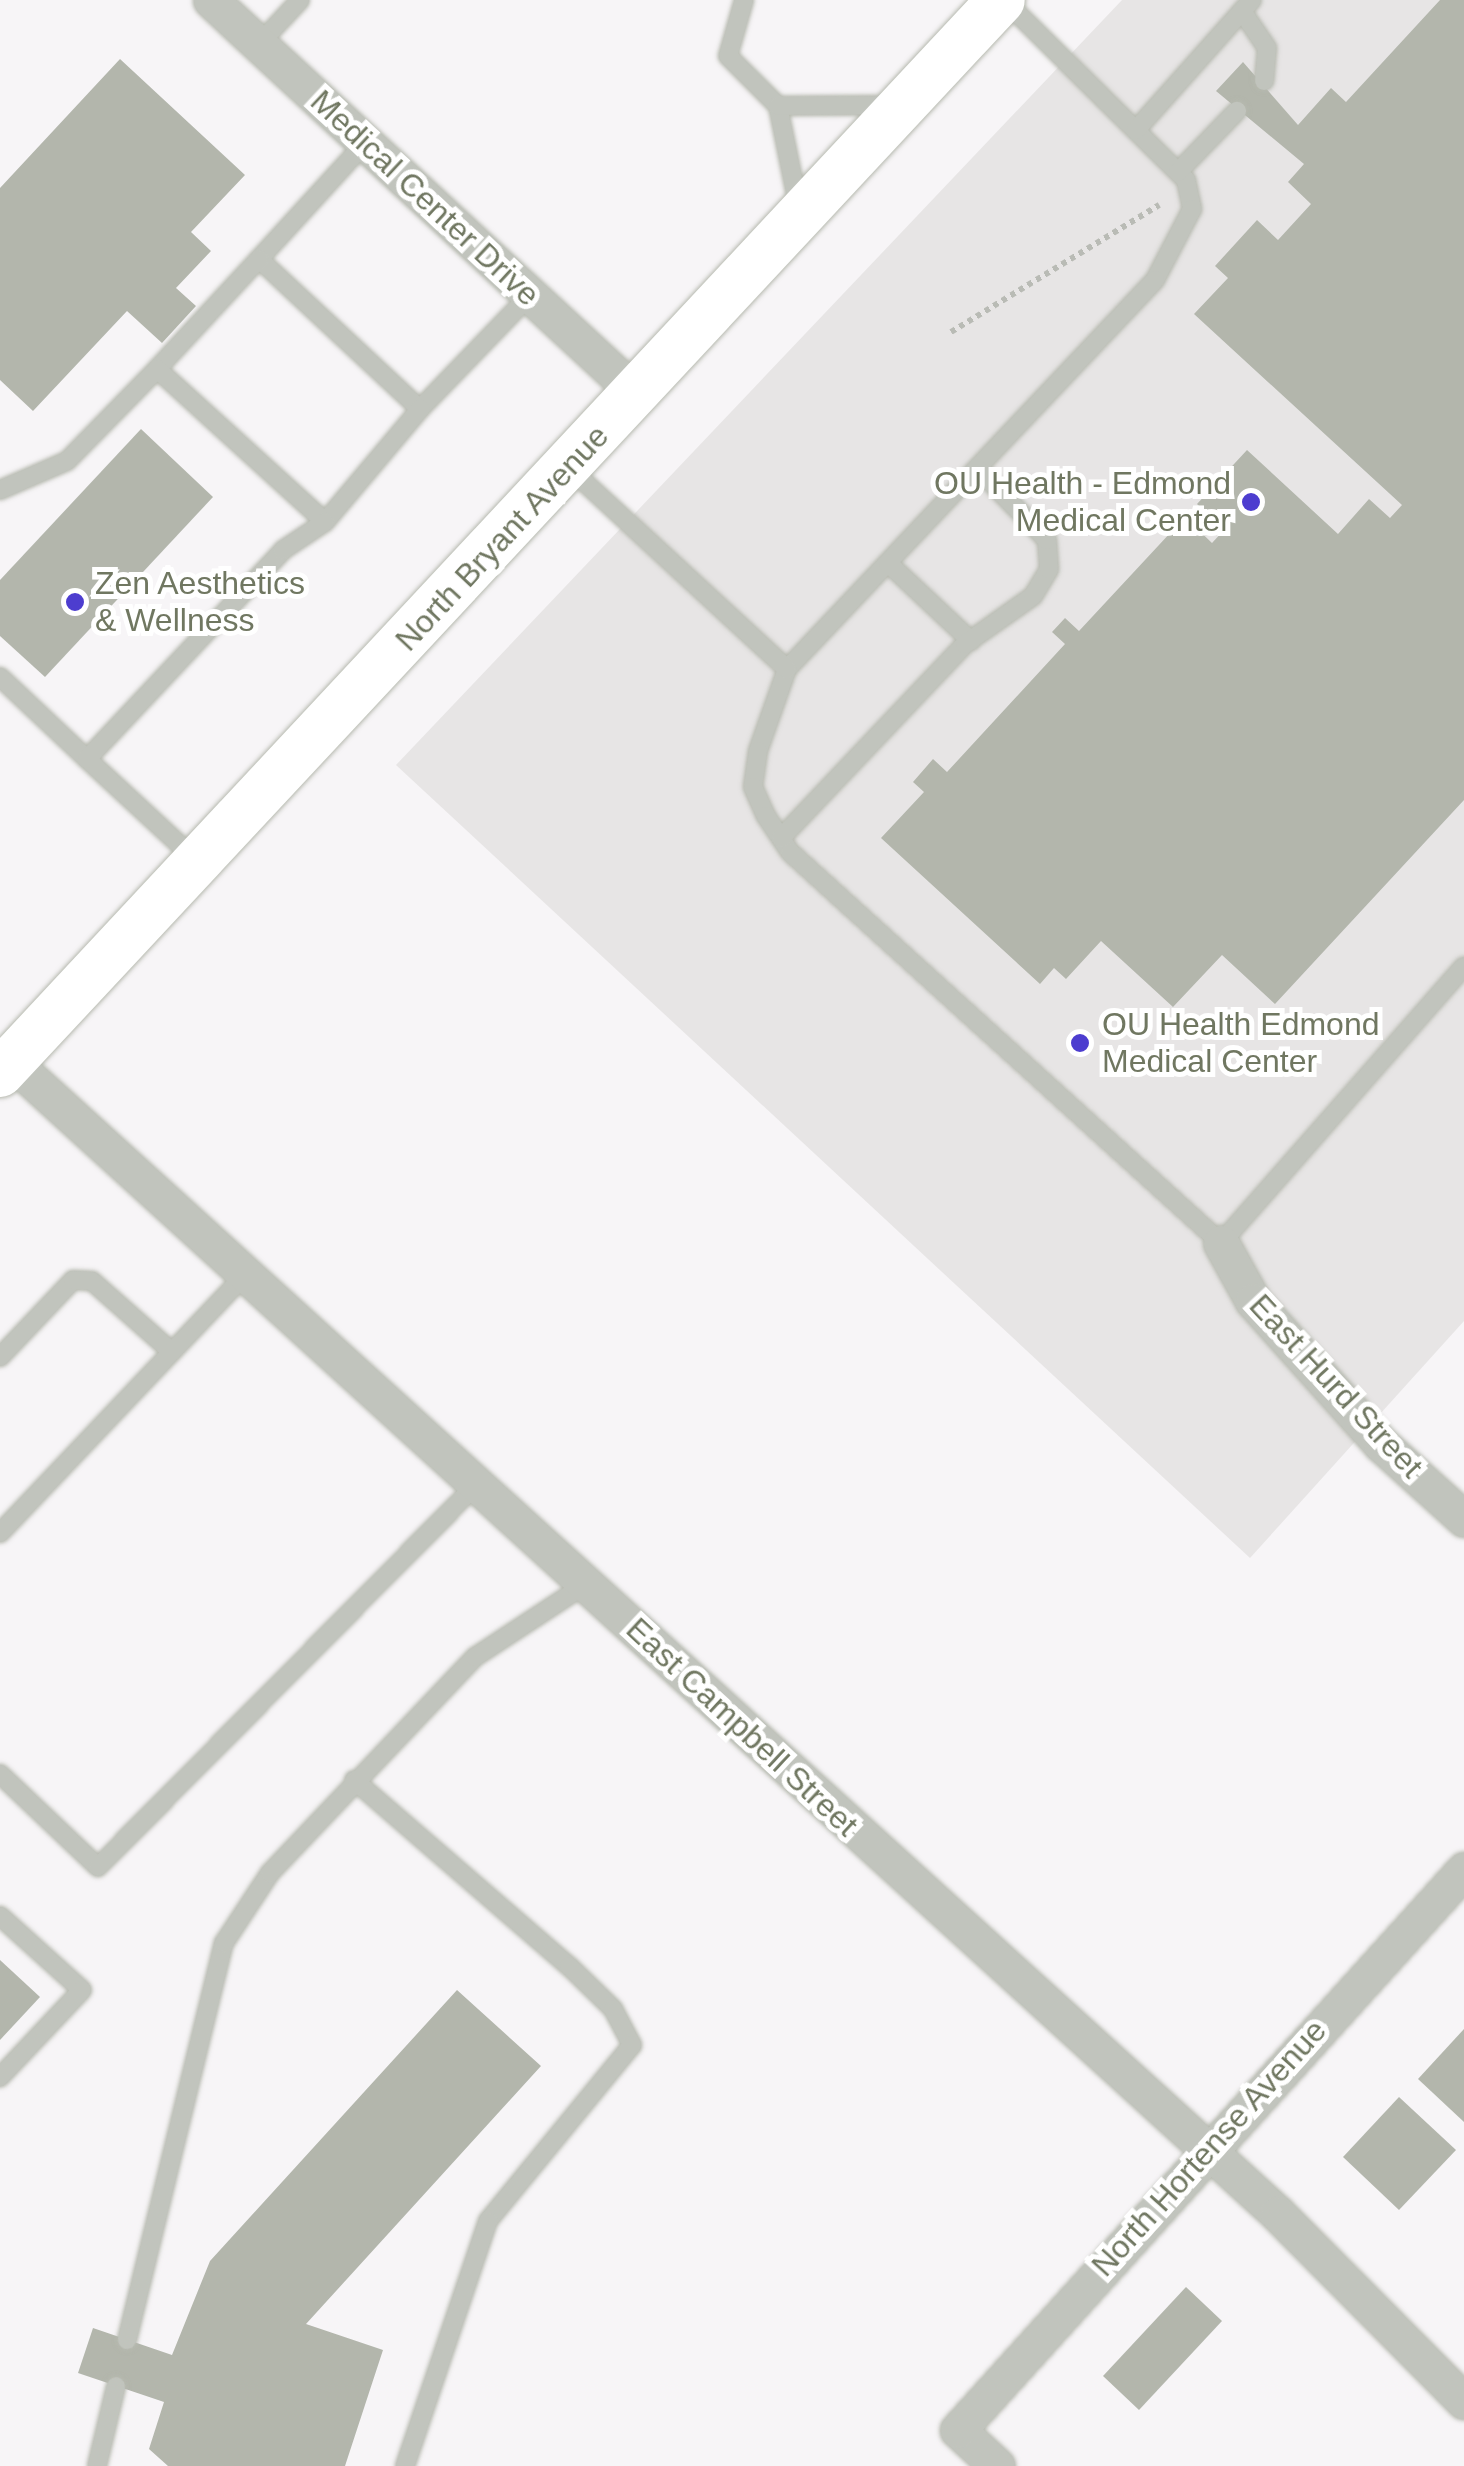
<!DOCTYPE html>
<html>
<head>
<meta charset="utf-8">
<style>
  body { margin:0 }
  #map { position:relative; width:1464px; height:2466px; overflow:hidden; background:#f7f5f7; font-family:Arial,sans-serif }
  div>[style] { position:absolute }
  .built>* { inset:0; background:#e7e5e5 }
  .building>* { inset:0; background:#b3b6ac }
  .path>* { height:6px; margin-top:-3px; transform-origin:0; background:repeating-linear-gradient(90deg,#b9bbb5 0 5px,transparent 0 10px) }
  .roads { filter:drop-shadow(0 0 2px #b6b9af) drop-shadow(0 0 2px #b6b9af) }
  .lane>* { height:18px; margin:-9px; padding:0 9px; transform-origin:9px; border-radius:9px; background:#c1c4bd }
  .street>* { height:35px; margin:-17.5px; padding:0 17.5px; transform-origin:17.5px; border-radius:17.5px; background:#c1c4bd }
  .secondary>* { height:48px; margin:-24px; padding:0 24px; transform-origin:24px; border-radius:24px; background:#fff }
  .dots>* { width:28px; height:28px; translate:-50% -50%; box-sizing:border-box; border:5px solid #fff; border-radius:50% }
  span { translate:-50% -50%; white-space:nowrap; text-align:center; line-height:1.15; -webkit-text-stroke:10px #fff; paint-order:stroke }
  .street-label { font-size:32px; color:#707761 }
  .poi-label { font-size:32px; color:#707761 }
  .right { translate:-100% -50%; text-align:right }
  .left { translate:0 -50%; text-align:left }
</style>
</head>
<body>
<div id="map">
  <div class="built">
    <i style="clip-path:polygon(1122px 0,1464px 0,1464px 1321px,1250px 1558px,396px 765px)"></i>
  </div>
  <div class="building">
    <i style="clip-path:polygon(1440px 0,1464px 0,1464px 800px,1275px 1004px,1222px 955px,1173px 1007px,1101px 941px,1066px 979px,1054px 968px,1040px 984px,881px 838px,924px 792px,913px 782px,933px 759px,947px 772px,1065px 644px,1052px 632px,1065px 618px,1079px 631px,1185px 517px,1212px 543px,1224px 530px,1197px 504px,1247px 450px,1338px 534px,1369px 499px,1390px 518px,1402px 505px,1194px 314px,1228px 278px,1215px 266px,1257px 220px,1278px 240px,1311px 204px,1288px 182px,1304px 164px,1216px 91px,1243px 62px,1298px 125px,1331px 88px,1346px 102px)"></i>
    <i style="clip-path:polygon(120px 59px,245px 175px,191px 232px,211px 251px,176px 288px,196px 306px,162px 343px,127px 311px,33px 411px,0 380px,0 188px)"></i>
    <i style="clip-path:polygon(141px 429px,213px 497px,45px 677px,0 636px,0 580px)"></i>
    <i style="clip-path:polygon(0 1960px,40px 1997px,0 2040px)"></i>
    <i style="clip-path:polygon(457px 1990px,541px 2066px,306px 2324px,383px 2350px,345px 2466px,168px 2466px,149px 2449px,164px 2402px,78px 2373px,93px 2328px,172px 2355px,210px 2261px)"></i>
    <i style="clip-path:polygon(1464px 2029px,1464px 2122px,1418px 2079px)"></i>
    <i style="clip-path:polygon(1399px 2097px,1456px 2150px,1399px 2210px,1343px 2157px)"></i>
    <i style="clip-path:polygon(1186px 2287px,1222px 2321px,1139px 2410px,1103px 2376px)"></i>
  </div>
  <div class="path">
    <i style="left:951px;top:332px;width:244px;rotate:-31.4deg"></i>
  </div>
  <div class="roads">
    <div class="lane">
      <i style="left:744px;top:0;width:58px;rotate:105.9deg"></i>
      <i style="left:728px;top:56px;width:71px;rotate:45deg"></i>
      <i style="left:778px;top:106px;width:105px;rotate:78.5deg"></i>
      <i style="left:1005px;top:1px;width:255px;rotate:44.7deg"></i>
      <i style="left:1186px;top:180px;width:30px;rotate:78deg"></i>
      <i style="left:1192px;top:209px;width:80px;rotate:117.5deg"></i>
      <i style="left:1155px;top:280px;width:535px;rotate:133.41deg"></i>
      <i style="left:787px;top:669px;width:87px;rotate:109.5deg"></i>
      <i style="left:758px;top:751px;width:36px;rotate:98deg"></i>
      <i style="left:753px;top:787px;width:32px;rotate:66deg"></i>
      <i style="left:766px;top:816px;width:43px;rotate:56.3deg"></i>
      <i style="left:790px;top:852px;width:582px;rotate:42.21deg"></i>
      <i style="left:1221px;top:1243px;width:368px;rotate:-48.7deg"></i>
      <i style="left:1242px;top:11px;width:45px;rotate:56deg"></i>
      <i style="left:1267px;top:48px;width:33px;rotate:95deg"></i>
      <i style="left:259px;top:44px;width:60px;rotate:-47deg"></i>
      <i style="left:778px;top:106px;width:115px;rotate:-0.5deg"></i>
      <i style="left:1136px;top:130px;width:174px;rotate:-48.3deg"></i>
      <i style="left:365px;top:143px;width:157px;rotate:132.4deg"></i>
      <i style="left:259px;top:259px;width:220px;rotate:43deg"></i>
      <i style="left:420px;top:409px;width:158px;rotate:-46deg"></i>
      <i style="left:1178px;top:172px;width:85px;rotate:-46deg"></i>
      <i style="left:157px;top:369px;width:150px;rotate:-47.2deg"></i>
      <i style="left:568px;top:467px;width:298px;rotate:42.7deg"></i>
      <i style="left:0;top:490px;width:73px;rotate:-23.4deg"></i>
      <i style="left:67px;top:461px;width:129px;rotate:-45.6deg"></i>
      <i style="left:157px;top:369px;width:227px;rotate:42.3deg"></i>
      <i style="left:325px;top:522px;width:148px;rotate:-49.9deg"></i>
      <i style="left:888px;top:563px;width:114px;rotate:43.2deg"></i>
      <i style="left:0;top:677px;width:120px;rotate:43.3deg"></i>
      <i style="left:781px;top:838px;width:267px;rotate:-46.5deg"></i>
      <i style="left:965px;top:644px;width:83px;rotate:-35.2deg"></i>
      <i style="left:1033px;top:596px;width:31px;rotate:-59deg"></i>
      <i style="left:1049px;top:569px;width:29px;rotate:-94deg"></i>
      <i style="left:1047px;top:540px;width:100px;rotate:-134.2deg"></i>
      <i style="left:195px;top:859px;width:147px;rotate:-137.2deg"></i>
      <i style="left:87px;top:759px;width:287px;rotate:-46.8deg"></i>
      <i style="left:283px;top:550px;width:50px;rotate:-33.7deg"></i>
      <i style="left:0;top:1357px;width:106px;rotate:-46.5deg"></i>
      <i style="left:73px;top:1280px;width:19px;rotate:3deg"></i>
      <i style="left:92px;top:1281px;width:107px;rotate:41.6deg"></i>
      <i style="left:0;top:1533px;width:359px;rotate:-46.5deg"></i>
      <i style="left:0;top:1774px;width:135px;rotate:43.5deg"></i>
      <i style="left:98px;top:1867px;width:539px;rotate:-45.3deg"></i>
      <i style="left:354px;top:1780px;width:284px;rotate:40.9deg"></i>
      <i style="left:569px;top:1966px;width:62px;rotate:44.3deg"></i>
      <i style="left:613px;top:2009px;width:41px;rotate:62.2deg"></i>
      <i style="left:632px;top:2045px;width:227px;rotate:129.3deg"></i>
      <i style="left:488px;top:2221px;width:259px;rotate:108.7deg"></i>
      <i style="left:0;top:1916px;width:110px;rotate:42.1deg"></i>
      <i style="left:82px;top:1990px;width:120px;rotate:133.3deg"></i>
      <i style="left:127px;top:2340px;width:409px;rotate:-76.3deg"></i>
      <i style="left:224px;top:1943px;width:84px;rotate:-56.7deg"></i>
      <i style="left:270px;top:1873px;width:298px;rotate:-46.5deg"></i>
      <i style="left:475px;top:1657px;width:133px;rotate:-33.3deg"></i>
      <i style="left:97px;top:2466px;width:82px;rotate:-76.6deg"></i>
    </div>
    <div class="street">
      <i style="left:211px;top:0;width:582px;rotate:42.77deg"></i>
      <i style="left:11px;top:1061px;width:1713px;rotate:42.3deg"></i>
      <i style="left:1278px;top:2214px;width:264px;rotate:45.2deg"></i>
      <i style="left:1221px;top:1243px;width:66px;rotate:61.1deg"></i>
      <i style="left:1253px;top:1301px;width:192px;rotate:48.2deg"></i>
      <i style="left:1381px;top:1444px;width:112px;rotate:42.1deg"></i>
      <i style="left:997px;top:2466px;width:53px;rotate:-137.3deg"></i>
      <i style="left:958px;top:2430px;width:755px;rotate:-47.9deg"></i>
    </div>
    <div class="secondary">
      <i style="left:0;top:1073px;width:1467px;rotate:-46.99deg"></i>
    </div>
  </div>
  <div class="dots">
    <i style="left:1251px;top:502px;background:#4d3dcf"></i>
    <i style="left:75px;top:602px;background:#4d3dcf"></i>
    <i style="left:1080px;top:1043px;background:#4d3dcf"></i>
  </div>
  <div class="street-label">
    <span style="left:425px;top:198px;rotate:43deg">Medical Center Drive</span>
    <span style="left:502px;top:538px;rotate:-47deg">North Bryant Avenue</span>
    <span style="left:1336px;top:1386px;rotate:47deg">East Hurd Street</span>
    <span style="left:742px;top:1727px;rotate:43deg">East Campbell Street</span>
    <span style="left:1209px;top:2148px;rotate:-48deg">North Hortense Avenue</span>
  </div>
  <div class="poi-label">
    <span class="right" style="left:1231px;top:502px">OU Health - Edmond<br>Medical Center</span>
    <span class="left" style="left:95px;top:602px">Zen Aesthetics<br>&amp; Wellness</span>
    <span class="left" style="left:1102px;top:1043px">OU Health Edmond<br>Medical Center</span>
  </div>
</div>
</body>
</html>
